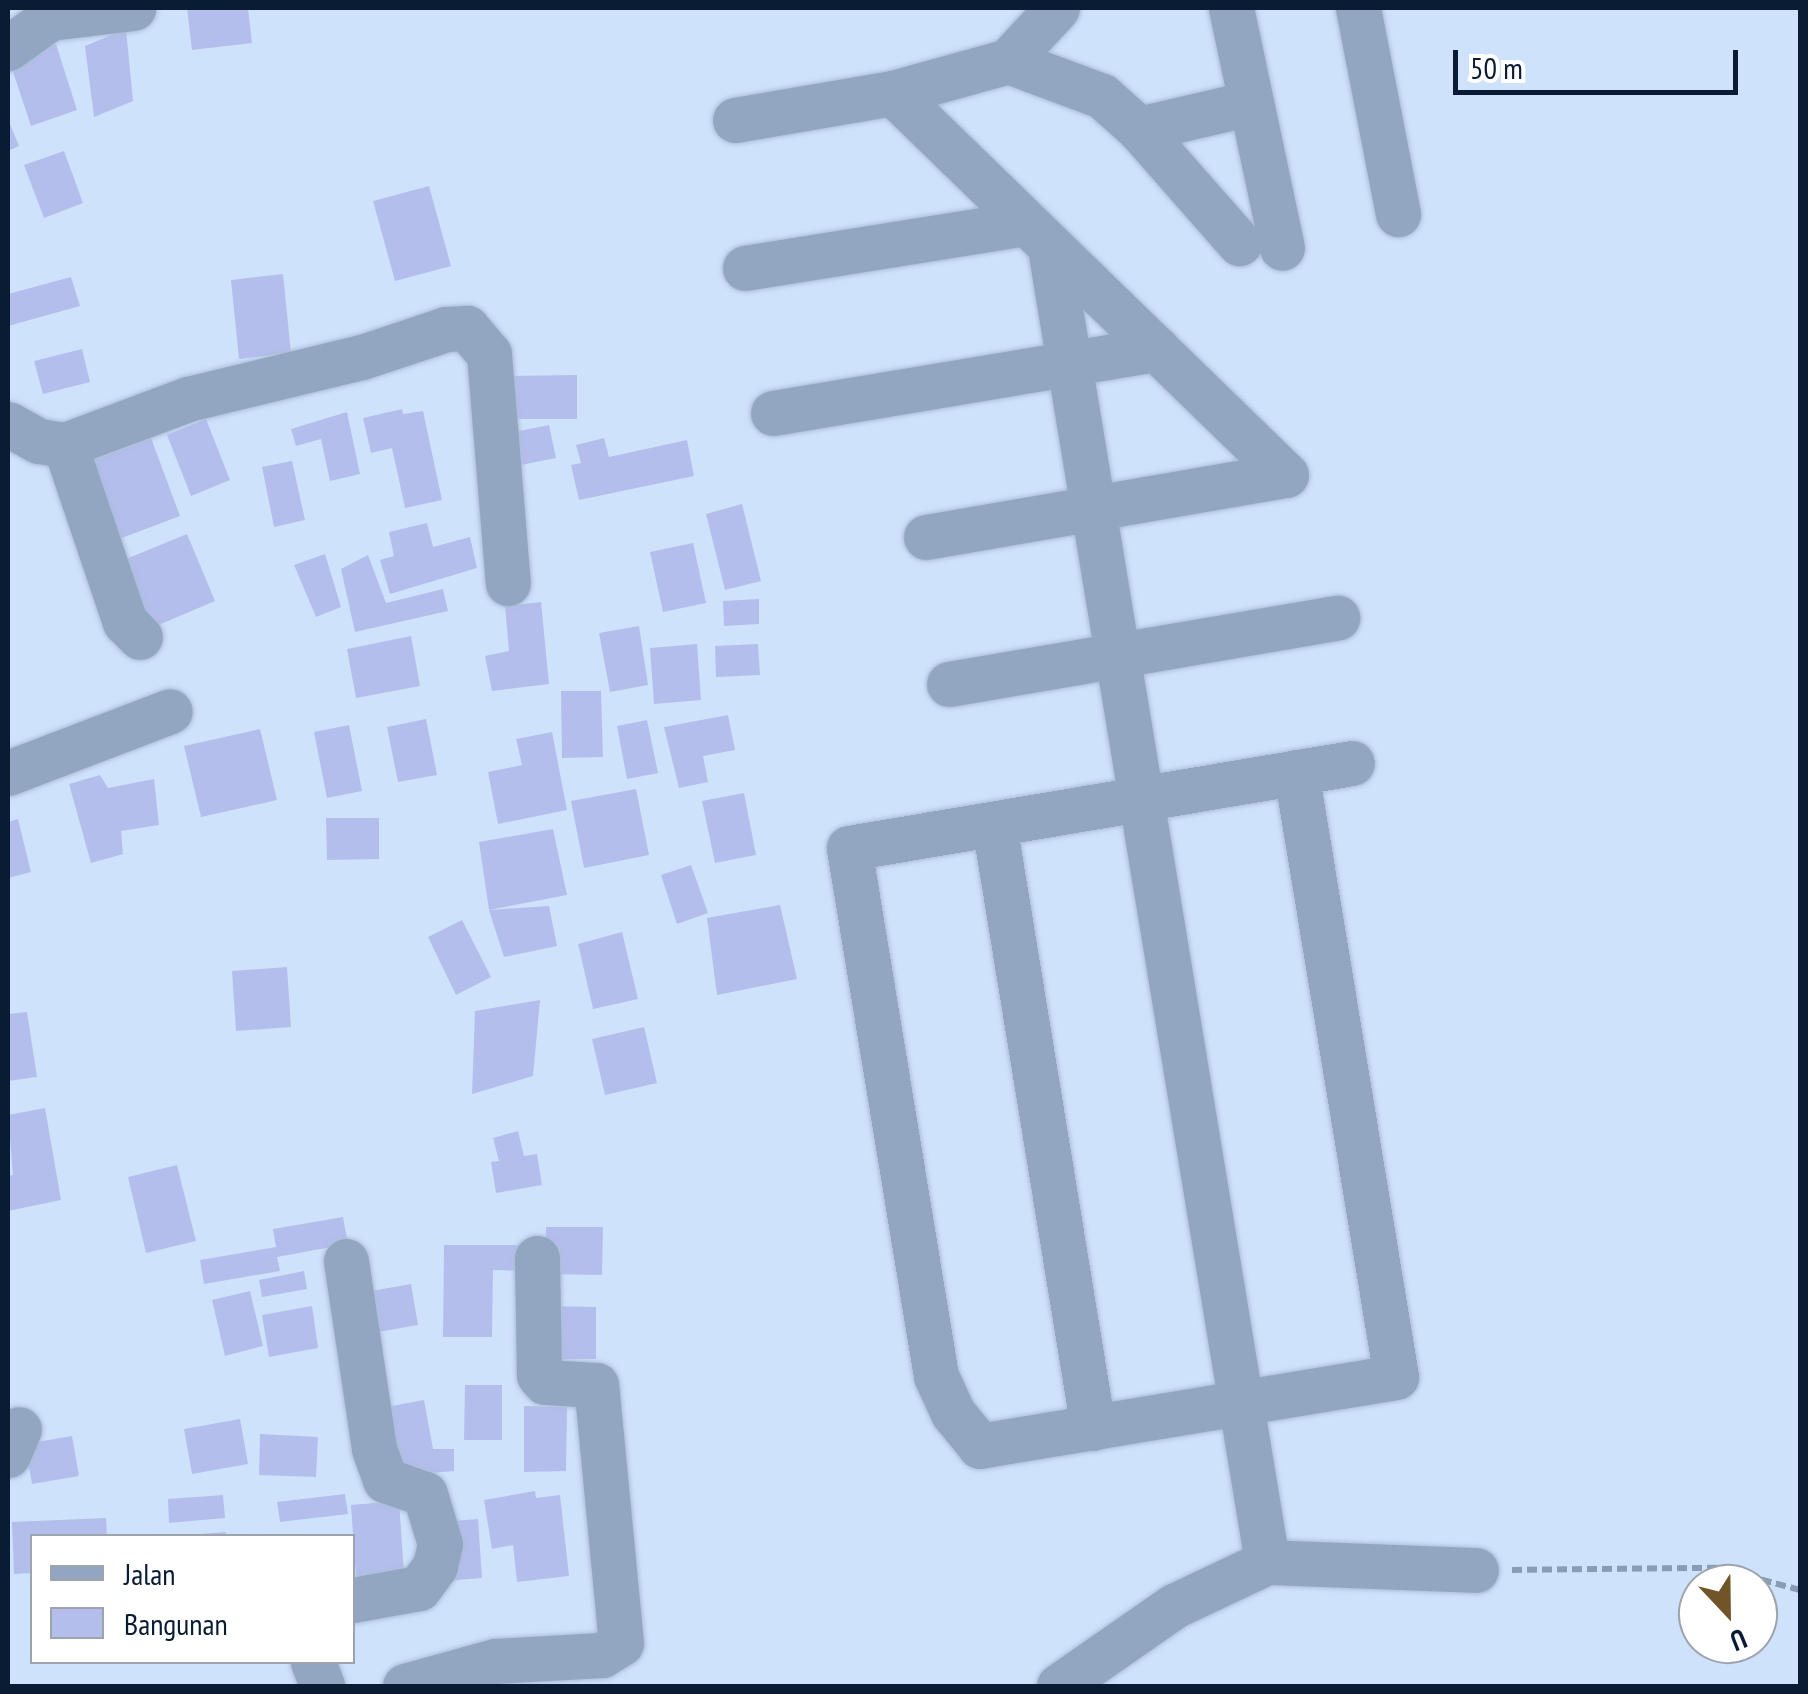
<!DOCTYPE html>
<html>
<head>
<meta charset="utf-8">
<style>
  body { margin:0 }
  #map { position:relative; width:1808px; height:1694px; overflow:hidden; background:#cfe2fc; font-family:"PT Sans Narrow",sans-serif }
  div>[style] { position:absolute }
  .building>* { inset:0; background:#b4beed }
  .path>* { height:6px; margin-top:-3px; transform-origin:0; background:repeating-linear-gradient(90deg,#899cb5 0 10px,transparent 0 15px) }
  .roads { filter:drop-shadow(0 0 2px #acbed8) drop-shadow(0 0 2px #acbed8) }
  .minor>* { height:45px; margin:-22.5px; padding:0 22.5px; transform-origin:22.5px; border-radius:22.5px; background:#92a6c2 }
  span { translate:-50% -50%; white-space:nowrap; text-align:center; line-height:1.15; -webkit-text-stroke:10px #fff; paint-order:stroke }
  .frame { position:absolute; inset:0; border:10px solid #0a1c33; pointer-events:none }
  .legend { position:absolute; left:30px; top:1534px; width:325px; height:130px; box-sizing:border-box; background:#fff; border:2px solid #9da4ad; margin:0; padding:12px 18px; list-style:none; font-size:30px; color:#0a1c33 }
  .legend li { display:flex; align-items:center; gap:20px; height:50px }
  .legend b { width:50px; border:2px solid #9da4ad }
  .north { position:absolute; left:1678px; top:1564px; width:100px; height:100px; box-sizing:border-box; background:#fff; border:2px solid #9da4ad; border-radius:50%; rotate:158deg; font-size:28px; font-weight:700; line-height:40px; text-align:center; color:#0a1c33 }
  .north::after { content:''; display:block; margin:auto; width:35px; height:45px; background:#715428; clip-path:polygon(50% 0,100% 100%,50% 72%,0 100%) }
  .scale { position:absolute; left:1453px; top:50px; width:285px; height:45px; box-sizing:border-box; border:5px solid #0a1c33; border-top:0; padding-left:12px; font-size:30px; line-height:35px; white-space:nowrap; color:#0a1c33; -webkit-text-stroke:8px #fff; paint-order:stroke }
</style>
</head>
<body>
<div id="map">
  <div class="building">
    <i style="clip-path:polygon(187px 8px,248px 8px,252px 43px,192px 50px)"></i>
    <i style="clip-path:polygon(126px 29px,133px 101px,94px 117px,85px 46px)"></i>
    <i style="clip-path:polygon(56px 44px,77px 110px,31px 126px,9px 60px)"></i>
    <i style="clip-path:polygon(8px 119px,19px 146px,8px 151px)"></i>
    <i style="clip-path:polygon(64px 151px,83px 203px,44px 218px,24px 165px)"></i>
    <i style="clip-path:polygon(429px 186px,451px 266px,395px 281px,373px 201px)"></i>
    <i style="clip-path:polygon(283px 274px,291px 353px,239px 359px,231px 280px)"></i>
    <i style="clip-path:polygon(71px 277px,80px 306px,8px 326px,8px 294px)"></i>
    <i style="clip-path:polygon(82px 349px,90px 382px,43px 394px,34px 361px)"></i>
    <i style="clip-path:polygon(577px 375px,577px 419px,503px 419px,502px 376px)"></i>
    <i style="clip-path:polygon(402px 409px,403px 414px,423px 411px,442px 500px,405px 508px,392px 448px,371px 453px,363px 418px)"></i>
    <i style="clip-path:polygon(347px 412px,360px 474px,330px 481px,321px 439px,296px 446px,291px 429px)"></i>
    <i style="clip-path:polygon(206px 419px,230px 480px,191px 496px,167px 435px)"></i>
    <i style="clip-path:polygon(549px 425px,556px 458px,516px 466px,509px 433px)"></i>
    <i style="clip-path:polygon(151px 438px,180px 516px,106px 544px,77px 466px)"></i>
    <i style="clip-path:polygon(604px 438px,609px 457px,687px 440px,694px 476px,579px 500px,571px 465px,581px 463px,576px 445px)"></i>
    <i style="clip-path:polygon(292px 461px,305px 520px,274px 527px,262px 467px)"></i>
    <i style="clip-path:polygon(742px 504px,761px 581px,725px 590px,706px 514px)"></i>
    <i style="clip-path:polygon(427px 523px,433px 547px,470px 537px,477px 568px,390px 594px,380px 560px,394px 556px,389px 532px)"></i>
    <i style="clip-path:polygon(187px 534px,215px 601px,142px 632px,114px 564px)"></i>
    <i style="clip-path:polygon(693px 543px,706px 603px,663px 612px,650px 552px)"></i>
    <i style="clip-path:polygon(325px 554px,341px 607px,316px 617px,294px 565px)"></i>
    <i style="clip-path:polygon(368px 555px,386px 603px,443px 589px,448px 611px,355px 632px,341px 569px)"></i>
    <i style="clip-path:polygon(759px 599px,759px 624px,724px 626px,723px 601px)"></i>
    <i style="clip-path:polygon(541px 602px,549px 684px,492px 691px,485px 656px,509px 651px,505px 606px)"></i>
    <i style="clip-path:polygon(639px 626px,648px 685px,610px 692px,599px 633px)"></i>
    <i style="clip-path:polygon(411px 636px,420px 686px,356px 698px,347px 649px)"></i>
    <i style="clip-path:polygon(697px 644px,701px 700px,654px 704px,650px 648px)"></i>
    <i style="clip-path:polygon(758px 644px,760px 675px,716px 677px,715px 646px)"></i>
    <i style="clip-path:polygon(561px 691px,601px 691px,603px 757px,562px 758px)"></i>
    <i style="clip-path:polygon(728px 715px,735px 750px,703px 756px,708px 782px,679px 788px,664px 727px)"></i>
    <i style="clip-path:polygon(426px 719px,437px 775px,398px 782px,387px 727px)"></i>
    <i style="clip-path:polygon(647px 720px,658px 773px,627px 779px,617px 726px)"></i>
    <i style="clip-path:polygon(349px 725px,362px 791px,327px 798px,314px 732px)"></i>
    <i style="clip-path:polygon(260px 729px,277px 800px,201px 817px,184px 746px)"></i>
    <i style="clip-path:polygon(552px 732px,567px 810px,498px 824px,488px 772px,522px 765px,516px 739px)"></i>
    <i style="clip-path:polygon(100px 775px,108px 788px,154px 779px,159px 825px,121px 831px,123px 854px,91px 863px,69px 784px)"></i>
    <i style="clip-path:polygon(636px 789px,649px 855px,584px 868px,571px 801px)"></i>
    <i style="clip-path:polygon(744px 793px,756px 855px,715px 863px,702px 801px)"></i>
    <i style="clip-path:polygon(326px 818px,379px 818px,379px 859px,327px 860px)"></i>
    <i style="clip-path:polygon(18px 819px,31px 872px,8px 878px,8px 822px)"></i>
    <i style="clip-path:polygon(553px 829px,567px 895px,489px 910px,479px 842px)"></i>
    <i style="clip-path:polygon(691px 865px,708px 913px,677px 924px,661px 875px)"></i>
    <i style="clip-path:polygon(780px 905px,797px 979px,717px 995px,707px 918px)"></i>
    <i style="clip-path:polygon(549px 906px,557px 946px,504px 957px,489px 910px)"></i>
    <i style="clip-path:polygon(462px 920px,491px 977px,456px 995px,428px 937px)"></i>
    <i style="clip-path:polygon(622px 932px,638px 999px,593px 1009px,578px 944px)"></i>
    <i style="clip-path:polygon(287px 967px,291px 1027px,236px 1031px,232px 971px)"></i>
    <i style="clip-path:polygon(540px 1000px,533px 1076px,472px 1094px,475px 1011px)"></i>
    <i style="clip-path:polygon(27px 1012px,37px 1077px,8px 1081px,8px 1014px)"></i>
    <i style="clip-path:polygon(644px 1027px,657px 1083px,605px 1095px,592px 1039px)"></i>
    <i style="clip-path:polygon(45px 1108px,61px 1200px,8px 1211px,8px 1176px,13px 1175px,8px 1115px)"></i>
    <i style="clip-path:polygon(518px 1131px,524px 1156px,537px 1154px,542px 1185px,496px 1193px,491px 1162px,499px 1161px,493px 1138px)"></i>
    <i style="clip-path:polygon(177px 1165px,196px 1241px,146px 1253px,128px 1177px)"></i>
    <i style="clip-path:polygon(343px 1217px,348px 1244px,277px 1257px,280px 1271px,204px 1284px,200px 1260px,276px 1247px,273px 1229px)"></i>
    <i style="clip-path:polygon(546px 1227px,603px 1227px,602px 1275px,546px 1274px)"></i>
    <i style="clip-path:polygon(444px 1245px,528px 1245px,528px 1271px,493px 1270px,492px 1337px,443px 1337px)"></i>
    <i style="clip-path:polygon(304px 1271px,307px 1289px,262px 1297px,259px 1280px)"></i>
    <i style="clip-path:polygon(411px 1284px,418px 1325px,367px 1334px,360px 1293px)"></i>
    <i style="clip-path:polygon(250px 1291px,263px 1346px,225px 1356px,212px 1300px)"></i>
    <i style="clip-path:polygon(312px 1306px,318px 1348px,269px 1357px,262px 1315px)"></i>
    <i style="clip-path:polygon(544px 1306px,596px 1307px,596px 1359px,543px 1359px)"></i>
    <i style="clip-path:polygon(465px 1385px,502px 1385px,502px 1440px,464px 1440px)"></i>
    <i style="clip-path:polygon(424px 1400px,433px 1449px,454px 1449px,454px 1471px,394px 1476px,381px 1408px)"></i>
    <i style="clip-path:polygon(524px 1406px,567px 1407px,566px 1471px,524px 1472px)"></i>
    <i style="clip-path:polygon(240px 1419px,248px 1464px,192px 1474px,184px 1429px)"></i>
    <i style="clip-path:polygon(260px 1434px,318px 1437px,316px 1477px,259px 1475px)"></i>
    <i style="clip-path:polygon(72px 1436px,79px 1476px,32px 1484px,25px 1444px)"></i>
    <i style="clip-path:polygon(535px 1491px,536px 1498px,560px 1495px,569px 1576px,517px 1582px,513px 1545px,492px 1549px,484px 1500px)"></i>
    <i style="clip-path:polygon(345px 1494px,348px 1514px,280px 1522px,277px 1502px)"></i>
    <i style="clip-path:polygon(223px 1495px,225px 1518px,169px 1523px,168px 1499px)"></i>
    <i style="clip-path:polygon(399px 1501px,404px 1573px,356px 1577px,351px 1505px)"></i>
    <i style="clip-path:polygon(106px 1518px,107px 1536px,32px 1536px,32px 1573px,14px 1574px,12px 1522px)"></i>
    <i style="clip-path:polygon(478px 1519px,482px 1578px,445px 1581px,440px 1522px)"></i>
    <i style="clip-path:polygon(226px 1532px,226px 1536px,201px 1536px,201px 1534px)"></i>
  </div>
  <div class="path">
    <i style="left:1512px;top:1570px;width:206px;rotate:-0.6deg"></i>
    <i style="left:1718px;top:1568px;width:85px;rotate:15deg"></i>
  </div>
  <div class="roads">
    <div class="minor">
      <i style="left:1231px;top:8px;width:245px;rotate:78deg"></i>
      <i style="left:1358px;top:8px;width:210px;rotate:79deg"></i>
      <i style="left:8px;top:48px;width:52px;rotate:-35.5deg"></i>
      <i style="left:50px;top:18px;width:84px;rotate:-6.9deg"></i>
      <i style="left:1008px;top:61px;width:100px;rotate:20.4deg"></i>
      <i style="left:1102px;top:96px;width:50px;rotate:41.7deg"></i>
      <i style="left:1139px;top:129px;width:152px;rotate:48.7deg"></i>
      <i style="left:893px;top:93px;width:548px;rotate:44.19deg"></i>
      <i style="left:735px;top:120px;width:160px;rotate:-9.7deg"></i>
      <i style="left:893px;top:93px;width:119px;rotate:-15.5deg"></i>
      <i style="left:1008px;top:61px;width:72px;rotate:-47.2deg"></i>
      <i style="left:1139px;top:129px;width:115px;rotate:-13.1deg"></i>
      <i style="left:1050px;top:248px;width:1332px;rotate:80.62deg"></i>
      <i style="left:745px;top:268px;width:284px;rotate:-9.1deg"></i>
      <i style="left:773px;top:413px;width:389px;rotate:-9.5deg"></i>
      <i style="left:8px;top:424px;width:35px;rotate:29deg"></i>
      <i style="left:39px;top:441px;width:26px;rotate:9deg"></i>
      <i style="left:65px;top:445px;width:131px;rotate:-20.5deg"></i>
      <i style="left:188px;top:399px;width:179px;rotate:-13.6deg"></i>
      <i style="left:362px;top:357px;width:89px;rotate:-18.4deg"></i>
      <i style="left:446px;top:329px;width:21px;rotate:-3deg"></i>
      <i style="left:467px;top:328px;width:34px;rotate:50deg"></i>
      <i style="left:489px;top:354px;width:230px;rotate:85.3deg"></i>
      <i style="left:65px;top:445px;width:187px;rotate:71.3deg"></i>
      <i style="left:125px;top:622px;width:21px;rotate:45deg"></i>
      <i style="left:926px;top:537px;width:365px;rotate:-9.8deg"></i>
      <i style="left:949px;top:684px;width:394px;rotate:-9.7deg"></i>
      <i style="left:1296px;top:772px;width:613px;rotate:80.61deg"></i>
      <i style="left:1396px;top:1377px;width:422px;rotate:170.6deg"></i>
      <i style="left:980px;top:1446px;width:43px;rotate:-129.3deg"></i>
      <i style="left:953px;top:1413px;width:41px;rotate:-114.7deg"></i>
      <i style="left:936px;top:1376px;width:535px;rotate:-99.36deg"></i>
      <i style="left:849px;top:848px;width:510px;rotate:-9.59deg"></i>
      <i style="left:8px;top:773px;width:173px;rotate:-20.9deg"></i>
      <i style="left:994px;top:824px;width:612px;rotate:80.69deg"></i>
      <i style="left:346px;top:1261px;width:190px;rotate:81.5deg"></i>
      <i style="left:374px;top:1449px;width:33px;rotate:70deg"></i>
      <i style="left:385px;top:1480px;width:42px;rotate:19.3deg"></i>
      <i style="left:425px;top:1494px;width:52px;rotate:73.3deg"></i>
      <i style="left:440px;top:1544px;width:23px;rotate:103deg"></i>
      <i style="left:435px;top:1566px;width:27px;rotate:126deg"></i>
      <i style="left:419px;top:1588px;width:68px;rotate:169.8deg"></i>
      <i style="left:8px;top:1455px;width:28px;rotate:-67deg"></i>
      <i style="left:313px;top:1662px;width:26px;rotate:69deg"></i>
      <i style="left:405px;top:1686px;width:93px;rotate:-15.5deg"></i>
      <i style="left:495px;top:1661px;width:107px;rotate:-3.2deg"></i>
      <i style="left:602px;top:1655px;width:22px;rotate:-32deg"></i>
      <i style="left:621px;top:1643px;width:259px;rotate:-95.5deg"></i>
      <i style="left:596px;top:1385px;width:51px;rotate:-176.6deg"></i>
      <i style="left:545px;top:1382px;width:9px;rotate:-131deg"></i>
      <i style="left:539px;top:1375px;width:117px;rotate:-91deg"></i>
      <i style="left:1059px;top:1686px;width:140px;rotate:-34.8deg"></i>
      <i style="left:1174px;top:1606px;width:103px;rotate:-25.3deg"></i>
      <i style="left:1267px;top:1562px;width:209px;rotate:2.2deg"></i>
    </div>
  </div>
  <div class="frame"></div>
  <ul class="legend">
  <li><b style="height:12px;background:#92a6c2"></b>Jalan</li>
  <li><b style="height:28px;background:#b4beed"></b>Bangunan</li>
  </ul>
  <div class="north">U</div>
  <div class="scale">50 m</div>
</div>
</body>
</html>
